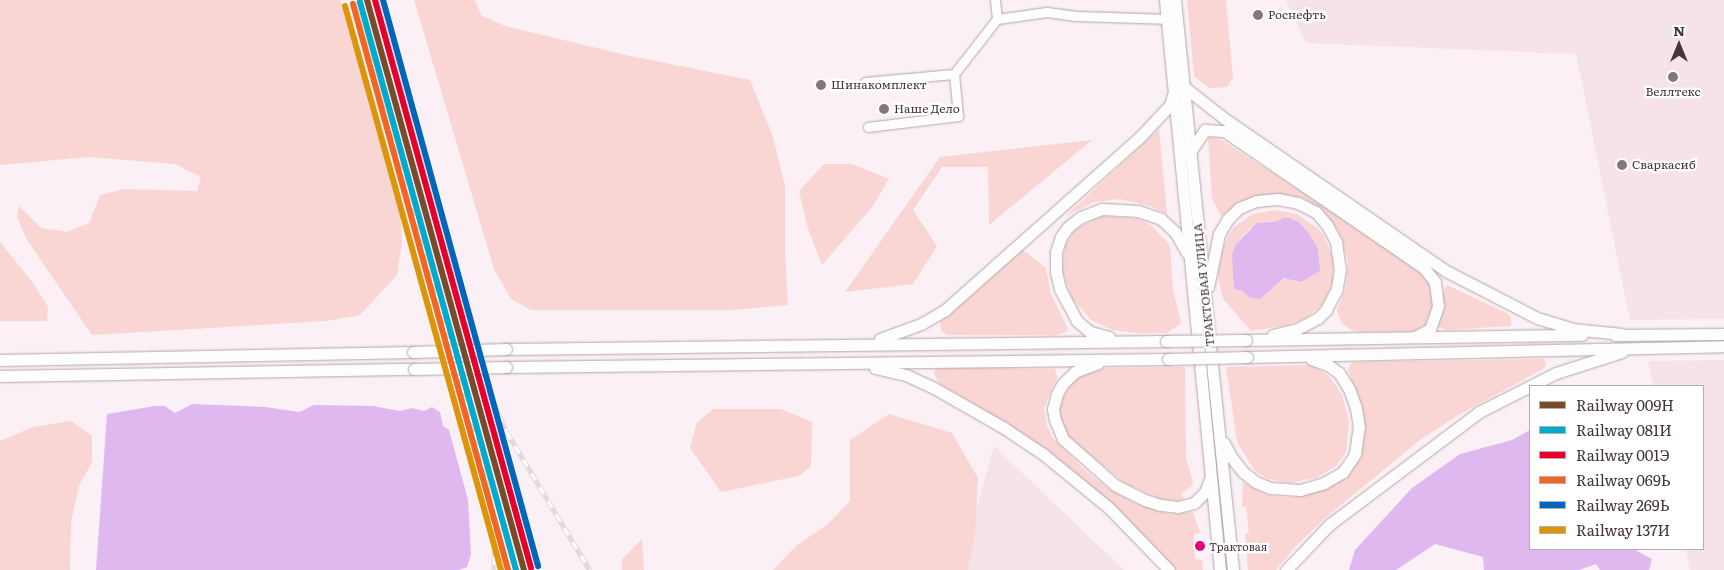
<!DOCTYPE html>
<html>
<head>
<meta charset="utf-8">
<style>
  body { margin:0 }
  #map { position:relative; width:1724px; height:570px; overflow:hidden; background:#faf0f5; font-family:Literata,serif }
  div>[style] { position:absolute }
  .built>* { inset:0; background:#f6e2ea }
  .green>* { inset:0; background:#f9d6d3 }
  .water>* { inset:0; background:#dfb8f0 }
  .roads { filter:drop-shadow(0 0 1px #b2a7ac) drop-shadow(0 0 1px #b2a7ac) }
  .minor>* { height:9px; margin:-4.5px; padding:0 4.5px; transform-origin:4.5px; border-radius:4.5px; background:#fefdfe }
  .major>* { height:11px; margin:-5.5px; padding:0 5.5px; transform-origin:5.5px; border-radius:5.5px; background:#fefdfe }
  .rail>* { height:4.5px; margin-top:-2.25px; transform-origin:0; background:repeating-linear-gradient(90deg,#fff 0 8px,#e0dcdd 0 16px); box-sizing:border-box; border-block:1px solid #e0dcdd }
  .bridges { filter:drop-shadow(0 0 1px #b2a7ac) drop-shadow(0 0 1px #b2a7ac) }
  .major-bridge>* { height:11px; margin:-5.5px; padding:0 5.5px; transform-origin:5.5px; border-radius:5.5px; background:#fefdfe }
  .rail-1>* { height:6px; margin:-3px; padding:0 3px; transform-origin:3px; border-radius:3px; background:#7a4b2a }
  .rail-2>* { height:6px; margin:-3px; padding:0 3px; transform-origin:3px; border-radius:3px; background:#00a9ce }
  .rail-3>* { height:6px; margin:-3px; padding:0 3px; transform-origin:3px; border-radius:3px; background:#e4002b }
  .rail-4>* { height:6px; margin:-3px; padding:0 3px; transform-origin:3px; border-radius:3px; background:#f26522 }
  .rail-5>* { height:6px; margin:-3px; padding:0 3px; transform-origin:3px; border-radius:3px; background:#0065bd }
  .rail-6>* { height:6px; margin:-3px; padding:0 3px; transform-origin:3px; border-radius:3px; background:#dc9509 }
  .dots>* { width:14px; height:14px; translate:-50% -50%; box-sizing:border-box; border:2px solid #fff; border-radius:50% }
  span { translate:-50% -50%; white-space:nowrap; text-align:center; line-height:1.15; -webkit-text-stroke:4.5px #fff; paint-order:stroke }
  .bus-label { font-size:11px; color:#44343b }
  .left { translate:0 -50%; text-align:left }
  .poi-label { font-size:12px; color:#44343b }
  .street-label { font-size:12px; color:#44343b }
  .legend { position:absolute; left:1529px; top:385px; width:175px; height:165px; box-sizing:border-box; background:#fff; border:1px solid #b4aeb1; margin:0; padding:6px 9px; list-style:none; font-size:15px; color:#44343b }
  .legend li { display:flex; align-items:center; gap:10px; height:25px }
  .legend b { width:25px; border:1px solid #b4aeb1 }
  .north { position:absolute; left:1654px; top:20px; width:50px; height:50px; -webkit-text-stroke:4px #fff; paint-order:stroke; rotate:0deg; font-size:14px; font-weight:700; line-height:20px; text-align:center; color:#44343b }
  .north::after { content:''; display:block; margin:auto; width:18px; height:22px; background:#44343b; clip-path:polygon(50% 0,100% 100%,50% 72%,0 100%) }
</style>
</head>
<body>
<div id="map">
  <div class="built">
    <i style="clip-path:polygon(1286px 0,1724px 0,1724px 319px,1630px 320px,1576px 54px,1306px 43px)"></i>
    <i style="clip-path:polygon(1724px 360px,1724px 570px,1690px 570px,1686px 549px,1703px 549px,1703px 386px,1653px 386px,1648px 361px)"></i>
    <i style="clip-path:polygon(994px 446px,1124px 570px,959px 570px)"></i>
  </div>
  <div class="green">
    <i style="clip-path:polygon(0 0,340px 0,399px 189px,402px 243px,397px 275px,360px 315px,326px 321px,92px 335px,27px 240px,17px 217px,19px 206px,41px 228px,67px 232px,89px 223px,100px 195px,124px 189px,197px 191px,201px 177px,175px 164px,89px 157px,0 165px)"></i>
    <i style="clip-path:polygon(414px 0,475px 0,481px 15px,505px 26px,626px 55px,750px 80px,773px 137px,785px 186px,785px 253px,788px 305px,732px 310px,531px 310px,511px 299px,494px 269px)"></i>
    <i style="clip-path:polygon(1187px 0,1226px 0,1233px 78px,1227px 87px,1209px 88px,1194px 76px)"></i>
    <i style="clip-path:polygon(1159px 129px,1167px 214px,1150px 206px,1120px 199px,1094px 202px,1066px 216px)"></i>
    <i style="clip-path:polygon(1212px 137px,1220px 139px,1420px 268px,1429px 282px,1433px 308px,1428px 323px,1417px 331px,1360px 332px,1353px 331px,1341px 323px,1337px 310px,1346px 287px,1348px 261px,1341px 236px,1330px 219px,1323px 211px,1304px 198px,1282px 194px,1257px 196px,1237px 205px,1221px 216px,1212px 198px,1208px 138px)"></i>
    <i style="clip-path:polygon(1092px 140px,989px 225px,988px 167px,942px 167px,913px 210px,937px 246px,913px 284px,845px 292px,940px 157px)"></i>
    <i style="clip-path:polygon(824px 164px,852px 164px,889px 179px,872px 207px,822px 265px,807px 226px,799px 191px)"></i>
    <i style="clip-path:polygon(evenodd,1275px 210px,1297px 214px,1316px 227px,1324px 236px,1333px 258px,1333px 282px,1323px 304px,1305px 319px,1283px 326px,1251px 331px,1223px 299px,1218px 278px,1220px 257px,1228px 236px,1234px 227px,1253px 214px,1275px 210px,1266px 221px,1278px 221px,1285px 278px,1259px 299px,1250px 298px,1242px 291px,1236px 244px,1249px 229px,1266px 221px)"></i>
    <i style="clip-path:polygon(1102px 216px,1139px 219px,1152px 226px,1170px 245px,1173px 289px,1181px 323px,1167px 333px,1136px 333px,1112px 330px,1091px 320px,1072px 298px,1062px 270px,1065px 246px,1075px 229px)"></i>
    <i style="clip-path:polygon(0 242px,33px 283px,48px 307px,47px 321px,0 321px)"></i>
    <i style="clip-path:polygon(1023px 250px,1046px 268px,1051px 294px,1068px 329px,1066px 332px,1056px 335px,948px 335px,941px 331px,940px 322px,945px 316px)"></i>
    <i style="clip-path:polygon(1447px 285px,1507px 313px,1511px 317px,1511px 326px,1446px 330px,1438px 327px,1443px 311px,1443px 292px)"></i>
    <i style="clip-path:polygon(1545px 359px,1546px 366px,1543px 369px,1455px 417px,1420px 440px,1324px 519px,1295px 547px,1276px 570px,1248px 570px,1245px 534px,1249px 533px,1246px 507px,1242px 507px,1243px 482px,1264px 494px,1276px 497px,1298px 497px,1332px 486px,1347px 474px,1353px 466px,1357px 396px,1348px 369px,1351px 364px,1354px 362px)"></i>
    <i style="clip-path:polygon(1311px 365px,1329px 376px,1342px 395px,1349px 421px,1346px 452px,1336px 466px,1316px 478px,1287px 483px,1266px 478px,1254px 470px,1237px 442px,1226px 367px)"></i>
    <i style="clip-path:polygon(941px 367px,1055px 369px,1057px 377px,1044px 408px,1047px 426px,1053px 438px,1084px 469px,1109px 489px,1134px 503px,1170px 514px,1193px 512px,1200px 533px,1194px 534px,1195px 559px,1202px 560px,1203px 570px,1175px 570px,1151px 544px,1010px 426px,940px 384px,934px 374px,935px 370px)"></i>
    <i style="clip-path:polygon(1185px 367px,1186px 458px,1193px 482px,1192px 486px,1181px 494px,1184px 499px,1175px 501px,1158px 498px,1125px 483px,1068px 437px,1058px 419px,1061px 399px,1075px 379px,1083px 373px,1104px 368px)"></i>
    <i style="clip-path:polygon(714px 409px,781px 409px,812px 422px,811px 466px,799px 476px,721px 492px,690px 448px,697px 422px)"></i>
    <i style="clip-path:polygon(889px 414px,952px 433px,978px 478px,975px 533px,968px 570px,773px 570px,796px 546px,828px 524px,850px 501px,850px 440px)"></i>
    <i style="clip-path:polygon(71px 421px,92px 436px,92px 462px,79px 486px,71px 522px,70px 570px,0 570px,0 441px,33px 427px)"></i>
    <i style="clip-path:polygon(642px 539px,644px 570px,622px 570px,622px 559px)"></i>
  </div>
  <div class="water">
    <i style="clip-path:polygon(1283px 218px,1290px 218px,1300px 223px,1310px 235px,1318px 249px,1320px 271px,1301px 282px,1284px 278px,1260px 299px,1250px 298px,1242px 291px,1234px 289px,1232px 255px,1236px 244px,1257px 223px,1278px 221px)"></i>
    <i style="clip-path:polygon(192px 404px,266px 407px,299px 412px,314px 405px,373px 406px,400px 411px,412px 408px,424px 411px,432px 407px,440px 412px,443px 426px,449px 430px,468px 500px,471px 555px,467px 567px,459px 570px,96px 570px,107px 414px,155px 406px,165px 406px,175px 413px)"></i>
    <i style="clip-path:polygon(1530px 430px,1530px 549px,1633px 549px,1652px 559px,1649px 570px,1600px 570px,1596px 564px,1579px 570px,1484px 570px,1483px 557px,1435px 544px,1396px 570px,1349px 570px,1355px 550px,1412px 488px,1460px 454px,1512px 440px)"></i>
  </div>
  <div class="roads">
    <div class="minor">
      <i style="left:995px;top:0;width:19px;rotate:84deg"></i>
      <i style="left:865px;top:82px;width:89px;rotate:-5.1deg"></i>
      <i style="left:868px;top:127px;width:91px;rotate:-7deg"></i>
      <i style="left:958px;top:116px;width:42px;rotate:-95.4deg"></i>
      <i style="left:954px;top:74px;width:70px;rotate:-52deg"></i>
      <i style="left:997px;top:19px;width:50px;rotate:-8deg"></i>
      <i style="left:1047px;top:12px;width:27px;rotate:8deg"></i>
      <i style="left:1074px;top:16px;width:93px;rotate:1.8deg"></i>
    </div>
    <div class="major">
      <i style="left:1165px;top:0;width:573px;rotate:84.49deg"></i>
      <i style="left:1175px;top:0;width:573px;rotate:84.19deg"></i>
      <i style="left:1183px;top:86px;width:53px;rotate:38.2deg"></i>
      <i style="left:1225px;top:119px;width:270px;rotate:34.5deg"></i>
      <i style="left:1448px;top:272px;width:100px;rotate:27.3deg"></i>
      <i style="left:1537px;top:318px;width:37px;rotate:17deg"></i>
      <i style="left:1572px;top:329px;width:50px;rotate:5.7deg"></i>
      <i style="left:1190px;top:152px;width:27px;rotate:-56deg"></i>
      <i style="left:1205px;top:130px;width:19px;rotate:3deg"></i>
      <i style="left:1224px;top:131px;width:242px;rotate:34.4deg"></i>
      <i style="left:1424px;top:268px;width:18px;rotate:52deg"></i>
      <i style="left:1435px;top:282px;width:24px;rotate:83deg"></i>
      <i style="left:1438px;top:306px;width:24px;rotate:109deg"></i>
      <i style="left:1430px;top:329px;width:17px;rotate:152deg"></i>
      <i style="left:1208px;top:287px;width:54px;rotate:-78.3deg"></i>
      <i style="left:1219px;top:234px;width:16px;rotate:-60deg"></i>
      <i style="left:1227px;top:220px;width:17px;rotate:-45deg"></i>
      <i style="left:1239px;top:208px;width:18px;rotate:-22deg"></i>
      <i style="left:1256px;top:201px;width:22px;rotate:-5deg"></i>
      <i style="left:1278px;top:199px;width:20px;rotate:11deg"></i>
      <i style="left:1298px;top:203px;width:20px;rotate:27deg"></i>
      <i style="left:1316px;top:212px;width:17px;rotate:50deg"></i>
      <i style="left:1327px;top:225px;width:19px;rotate:62deg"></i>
      <i style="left:1336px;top:242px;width:27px;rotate:82deg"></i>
      <i style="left:1340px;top:269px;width:20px;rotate:99deg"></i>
      <i style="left:1337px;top:289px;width:24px;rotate:118deg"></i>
      <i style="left:1326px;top:310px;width:11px;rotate:135deg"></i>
      <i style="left:1318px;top:318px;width:24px;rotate:152deg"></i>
      <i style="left:1297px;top:329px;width:25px;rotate:166deg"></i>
      <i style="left:1615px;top:335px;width:109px;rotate:-0.5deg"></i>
      <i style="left:1109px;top:337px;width:20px;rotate:-165deg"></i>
      <i style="left:1090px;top:332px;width:17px;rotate:-140deg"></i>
      <i style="left:1077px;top:321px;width:36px;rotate:-118deg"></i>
      <i style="left:1060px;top:289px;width:18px;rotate:-103deg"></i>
      <i style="left:1056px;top:271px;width:19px;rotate:-90deg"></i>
      <i style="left:1056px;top:252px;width:16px;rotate:-72deg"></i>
      <i style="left:1061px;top:237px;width:12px;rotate:-55deg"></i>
      <i style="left:1068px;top:227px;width:16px;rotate:-38deg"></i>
      <i style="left:1081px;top:217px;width:22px;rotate:-21deg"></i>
      <i style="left:1102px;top:209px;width:36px;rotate:3deg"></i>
      <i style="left:1138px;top:211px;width:24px;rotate:19deg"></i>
      <i style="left:1161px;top:219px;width:19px;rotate:43deg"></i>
      <i style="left:1175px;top:232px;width:24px;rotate:60deg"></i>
      <i style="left:880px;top:339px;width:44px;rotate:-20.1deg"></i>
      <i style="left:921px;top:324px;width:28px;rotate:-30deg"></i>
      <i style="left:945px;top:310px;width:259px;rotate:-41.6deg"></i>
      <i style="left:1139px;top:138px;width:45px;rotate:-46.8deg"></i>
      <i style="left:1170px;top:105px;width:10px;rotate:-73deg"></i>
      <i style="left:1246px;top:340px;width:336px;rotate:-0.9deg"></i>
      <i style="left:506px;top:349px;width:660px;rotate:-0.69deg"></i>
      <i style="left:1247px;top:357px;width:477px;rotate:-1.3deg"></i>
      <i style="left:0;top:360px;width:413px;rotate:-1.1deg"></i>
      <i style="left:1098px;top:363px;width:25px;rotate:159deg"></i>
      <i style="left:1075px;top:372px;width:16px;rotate:137deg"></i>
      <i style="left:1063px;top:383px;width:13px;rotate:119deg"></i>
      <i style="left:1057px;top:394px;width:16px;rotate:105deg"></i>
      <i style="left:1053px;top:409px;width:11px;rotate:80deg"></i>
      <i style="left:1055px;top:420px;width:21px;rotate:67deg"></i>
      <i style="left:1063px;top:439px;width:69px;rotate:41.5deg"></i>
      <i style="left:1115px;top:485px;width:34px;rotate:27deg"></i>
      <i style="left:1145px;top:500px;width:16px;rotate:18deg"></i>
      <i style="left:1160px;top:505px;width:18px;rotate:6deg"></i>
      <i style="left:1178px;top:507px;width:16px;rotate:-14deg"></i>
      <i style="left:1194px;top:503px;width:16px;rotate:-45deg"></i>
      <i style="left:1205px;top:492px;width:16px;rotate:-68deg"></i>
      <i style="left:506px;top:367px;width:662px;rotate:-0.69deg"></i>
      <i style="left:875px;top:368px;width:32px;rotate:13deg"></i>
      <i style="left:906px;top:375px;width:31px;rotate:25deg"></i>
      <i style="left:934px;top:388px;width:81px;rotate:29.7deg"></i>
      <i style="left:1004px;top:428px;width:47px;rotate:33.7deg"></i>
      <i style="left:1043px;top:454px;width:85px;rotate:39.3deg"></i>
      <i style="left:1109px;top:508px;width:86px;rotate:45.9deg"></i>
      <i style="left:0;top:376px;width:414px;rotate:-1deg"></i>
      <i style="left:1224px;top:443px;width:17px;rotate:62deg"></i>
      <i style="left:1232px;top:458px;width:18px;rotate:52deg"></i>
      <i style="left:1243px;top:472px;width:16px;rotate:38deg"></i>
      <i style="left:1256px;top:482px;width:15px;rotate:23deg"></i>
      <i style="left:1270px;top:488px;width:30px;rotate:4deg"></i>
      <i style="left:1300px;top:490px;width:25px;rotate:-16deg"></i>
      <i style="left:1324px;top:483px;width:22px;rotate:-30deg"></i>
      <i style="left:1343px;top:472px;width:22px;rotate:-56deg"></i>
      <i style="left:1355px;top:454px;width:27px;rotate:-82deg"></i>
      <i style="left:1359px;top:427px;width:19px;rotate:-99deg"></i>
      <i style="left:1356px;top:408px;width:20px;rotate:-110deg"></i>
      <i style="left:1349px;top:389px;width:19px;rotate:-122deg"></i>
      <i style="left:1339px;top:373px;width:14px;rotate:-144deg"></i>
      <i style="left:1328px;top:365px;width:18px;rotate:-161deg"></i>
      <i style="left:1286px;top:570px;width:64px;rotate:-46.3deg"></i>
      <i style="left:1330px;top:524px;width:186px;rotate:-36.9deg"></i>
      <i style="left:1479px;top:412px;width:86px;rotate:-26.9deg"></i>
      <i style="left:1556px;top:373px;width:69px;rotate:-17.7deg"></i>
    </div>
  </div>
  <div class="rail">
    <i style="left:354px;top:0;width:462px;rotate:74.4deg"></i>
    <i style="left:478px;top:445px;width:46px;rotate:77.5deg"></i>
    <i style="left:488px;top:490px;width:51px;rotate:82.2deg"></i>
    <i style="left:495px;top:541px;width:29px;rotate:92deg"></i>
    <i style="left:377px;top:0;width:295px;rotate:74.6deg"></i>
    <i style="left:455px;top:284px;width:106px;rotate:72.9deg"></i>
    <i style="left:486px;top:385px;width:51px;rotate:65.9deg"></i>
    <i style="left:507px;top:432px;width:161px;rotate:59deg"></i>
  </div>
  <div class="bridges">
    <div class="major-bridge">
      <i style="left:1166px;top:341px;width:80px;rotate:-0.7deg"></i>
      <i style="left:413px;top:352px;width:93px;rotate:-1.8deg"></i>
      <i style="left:1168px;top:359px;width:79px;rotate:-1.5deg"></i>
      <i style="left:414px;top:369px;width:92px;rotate:-1.2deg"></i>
    </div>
  </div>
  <div class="rail-1">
    <i style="left:367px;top:0;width:591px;rotate:74.6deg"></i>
  </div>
  <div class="rail-2">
    <i style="left:360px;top:2px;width:589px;rotate:74.64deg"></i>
  </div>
  <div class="rail-3">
    <i style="left:375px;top:0;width:589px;rotate:74.64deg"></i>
  </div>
  <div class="rail-4">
    <i style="left:353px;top:4px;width:587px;rotate:74.68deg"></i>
  </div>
  <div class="rail-5">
    <i style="left:383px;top:0;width:587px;rotate:74.68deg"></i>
  </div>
  <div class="rail-6">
    <i style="left:345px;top:6px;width:585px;rotate:74.54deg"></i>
  </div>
  <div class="dots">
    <i style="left:1258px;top:15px;background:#84767c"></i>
    <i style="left:1673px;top:77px;background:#84767c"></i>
    <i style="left:821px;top:85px;background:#84767c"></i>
    <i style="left:884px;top:109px;background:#84767c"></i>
    <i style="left:1622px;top:165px;background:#84767c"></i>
    <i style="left:1200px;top:546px;background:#e5007d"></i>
  </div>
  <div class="bus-label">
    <span class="left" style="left:1209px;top:546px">Трактовая</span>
  </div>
  <div class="poi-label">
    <span class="left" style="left:1268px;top:15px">Роснефть</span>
    <span class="left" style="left:831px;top:85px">Шинакомплект</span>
    <span style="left:1673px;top:92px">Веллтекс</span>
    <span class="left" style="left:894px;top:109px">Наше Дело</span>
    <span class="left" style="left:1632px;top:165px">Сваркаcиб</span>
  </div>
  <div class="street-label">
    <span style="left:1204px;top:285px;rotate:-96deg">ТРАКТОВАЯ УЛИЦА</span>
  </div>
  <ul class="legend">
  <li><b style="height:6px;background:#7a4b2a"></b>Railway 009Н</li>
  <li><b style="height:6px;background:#00a9ce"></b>Railway 081И</li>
  <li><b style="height:6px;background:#e4002b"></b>Railway 001Э</li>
  <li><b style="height:6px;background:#f26522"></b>Railway 069Ь</li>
  <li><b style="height:6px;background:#0065bd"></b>Railway 269Ь</li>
  <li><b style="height:6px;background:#dc9509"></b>Railway 137И</li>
  </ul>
  <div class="north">N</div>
</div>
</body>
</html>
